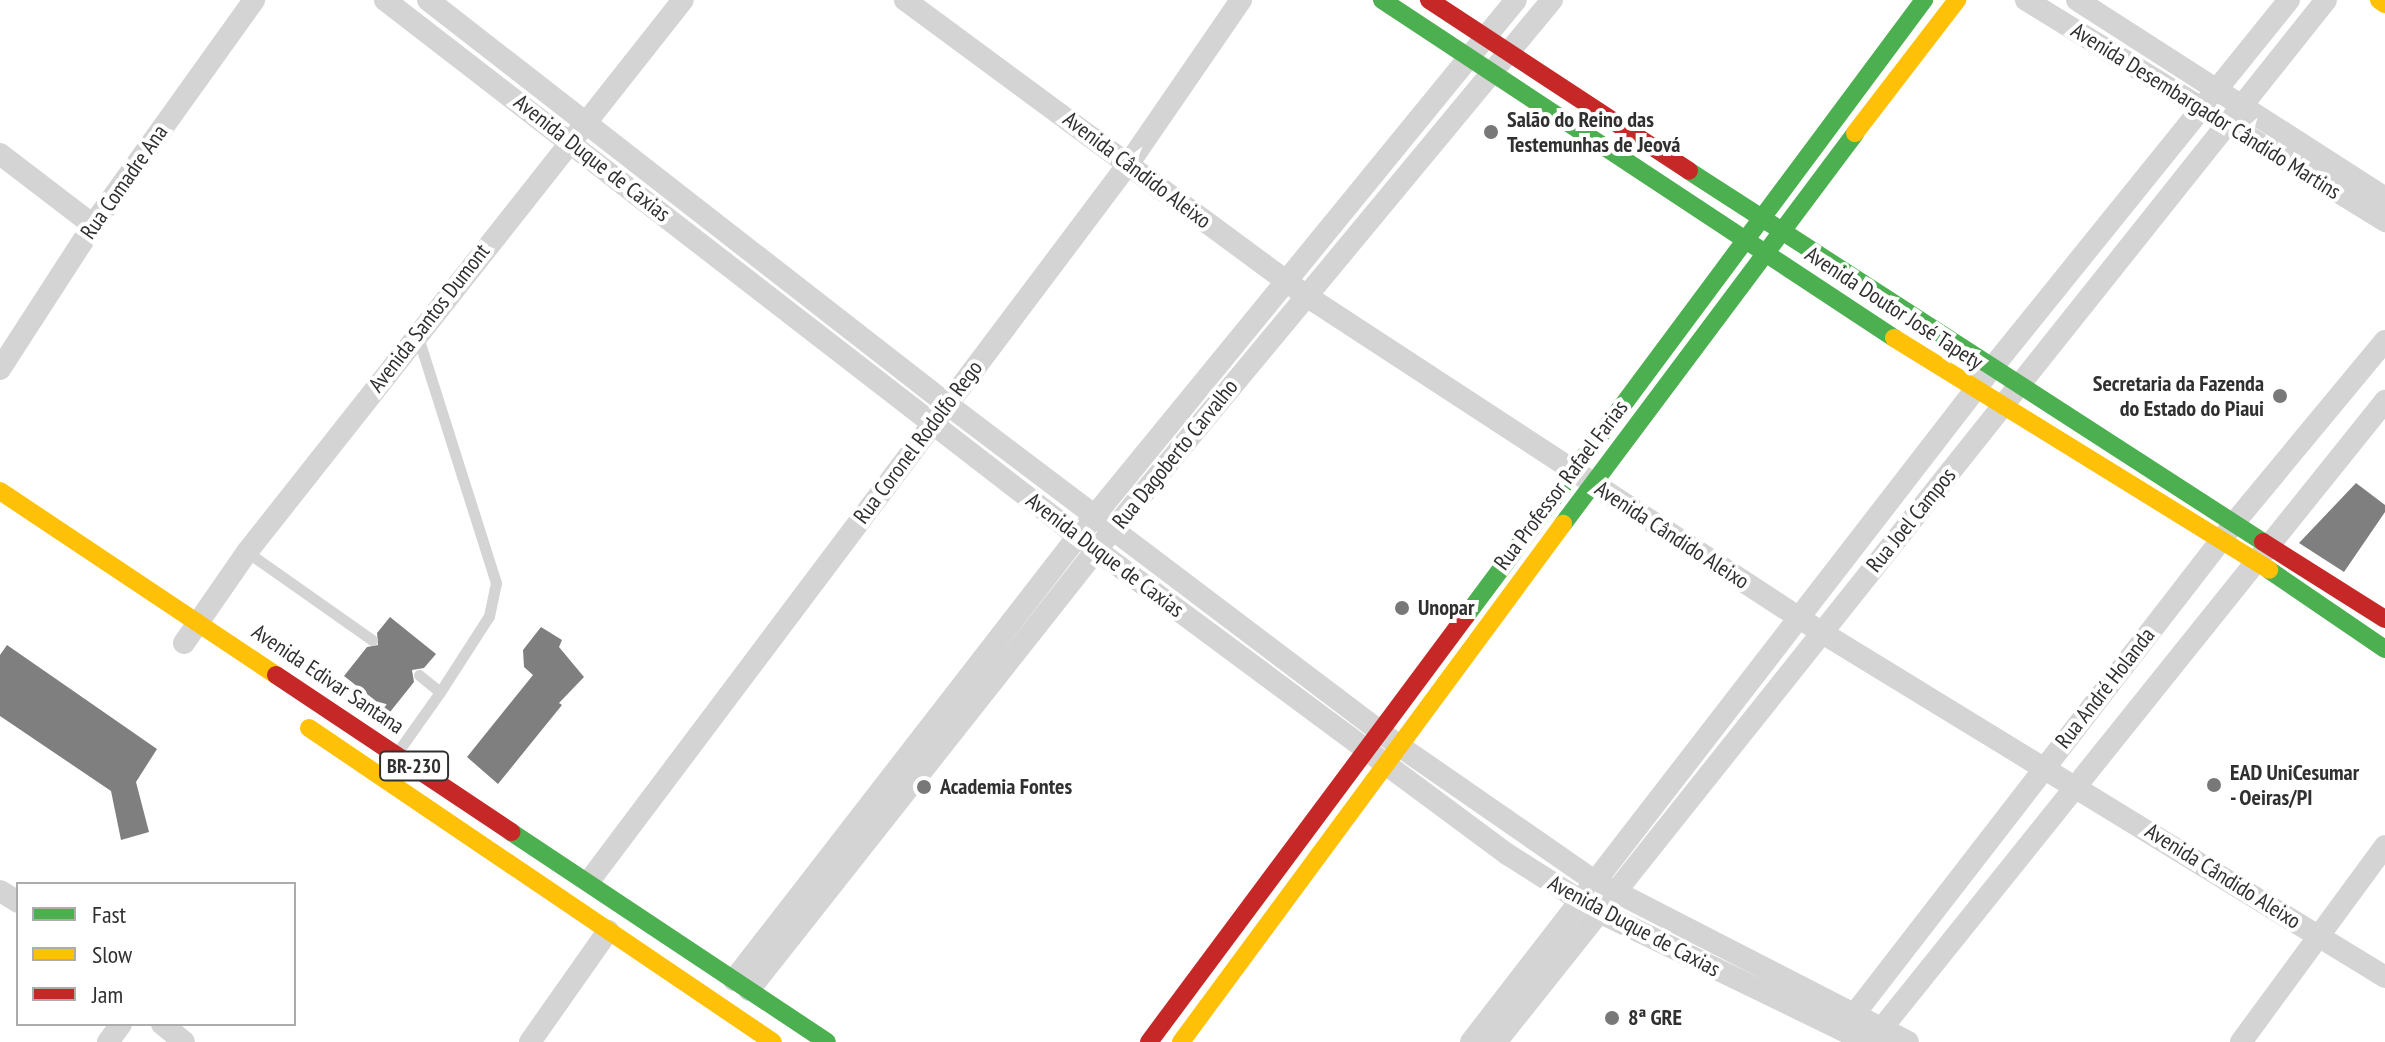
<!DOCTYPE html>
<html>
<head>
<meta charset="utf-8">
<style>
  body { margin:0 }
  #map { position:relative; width:2385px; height:1042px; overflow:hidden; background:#fff; font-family:"PT Sans Narrow",sans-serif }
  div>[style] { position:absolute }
  .building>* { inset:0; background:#7f7f7f }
  .lane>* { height:11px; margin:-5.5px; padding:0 5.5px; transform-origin:5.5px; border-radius:5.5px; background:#d4d4d4 }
  .street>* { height:22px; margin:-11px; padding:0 11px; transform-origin:11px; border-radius:11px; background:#d4d4d4 }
  .fast>* { height:18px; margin:-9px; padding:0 9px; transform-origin:9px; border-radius:9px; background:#4caf50 }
  .slow>* { height:18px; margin:-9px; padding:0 9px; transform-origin:9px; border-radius:9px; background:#ffc107 }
  .jam>* { height:18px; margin:-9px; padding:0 9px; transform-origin:9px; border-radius:9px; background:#c62828 }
  .dots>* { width:22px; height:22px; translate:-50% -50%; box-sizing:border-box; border:4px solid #fff; border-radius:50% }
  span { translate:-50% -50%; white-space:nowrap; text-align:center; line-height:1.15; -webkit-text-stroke:8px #fff; paint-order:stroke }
  .shield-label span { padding:2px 6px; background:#fff; border:2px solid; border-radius:6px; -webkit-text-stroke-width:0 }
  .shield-label { font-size:20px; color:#303030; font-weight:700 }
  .street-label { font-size:22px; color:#303030 }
  .poi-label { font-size:22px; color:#303030; font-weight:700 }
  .left { translate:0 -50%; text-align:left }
  .right { translate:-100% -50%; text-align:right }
  .legend { position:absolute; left:16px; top:882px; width:280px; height:144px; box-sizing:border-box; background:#fff; border:2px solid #acacac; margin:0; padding:10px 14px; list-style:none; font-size:24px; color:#303030 }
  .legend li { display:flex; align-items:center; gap:16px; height:40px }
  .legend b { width:40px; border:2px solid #acacac }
</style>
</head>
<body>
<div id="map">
  <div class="building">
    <i style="clip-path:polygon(2356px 483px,2385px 505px,2385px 512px,2344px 572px,2299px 543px)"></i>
    <i style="clip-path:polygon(390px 617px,436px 654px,424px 668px,412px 670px,414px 682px,390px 712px,344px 676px,367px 647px,378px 645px,377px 633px)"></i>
    <i style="clip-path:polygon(541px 627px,562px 640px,559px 647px,584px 677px,559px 703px,562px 705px,498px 784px,467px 757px,533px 675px,524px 667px,523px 650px)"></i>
    <i style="clip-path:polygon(7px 645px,157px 749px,136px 782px,149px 832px,121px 840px,111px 791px,0 716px,0 655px)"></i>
  </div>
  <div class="lane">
    <i style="left:418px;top:337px;width:258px;rotate:72.4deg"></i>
    <i style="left:496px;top:583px;width:34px;rotate:102deg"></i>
    <i style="left:489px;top:616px;width:90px;rotate:122.8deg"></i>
    <i style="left:247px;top:552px;width:153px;rotate:35.1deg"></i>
    <i style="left:399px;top:750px;width:71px;rotate:-54.7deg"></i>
    <i style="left:440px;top:692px;width:27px;rotate:-141deg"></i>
  </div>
  <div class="street">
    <i style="left:385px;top:0;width:876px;rotate:37.72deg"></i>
    <i style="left:1078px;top:536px;width:534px;rotate:36.55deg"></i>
    <i style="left:1507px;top:854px;width:107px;rotate:32.3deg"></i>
    <i style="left:1597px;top:911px;width:300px;rotate:25.9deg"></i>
    <i style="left:428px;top:0;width:658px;rotate:37.9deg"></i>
    <i style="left:947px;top:404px;width:565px;rotate:37.09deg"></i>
    <i style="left:1398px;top:745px;width:237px;rotate:34.7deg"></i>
    <i style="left:1593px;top:880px;width:354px;rotate:27.2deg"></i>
    <i style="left:905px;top:0;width:497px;rotate:36.4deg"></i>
    <i style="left:1305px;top:295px;width:616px;rotate:33.15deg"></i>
    <i style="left:1821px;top:632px;width:661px;rotate:31.45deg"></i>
    <i style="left:2026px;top:0;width:422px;rotate:31.6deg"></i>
    <i style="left:2077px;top:0;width:366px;rotate:32.7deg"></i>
    <i style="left:0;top:154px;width:117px;rotate:37.4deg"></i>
    <i style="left:0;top:369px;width:171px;rotate:-57.1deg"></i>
    <i style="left:93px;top:225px;width:277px;rotate:-54.4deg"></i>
    <i style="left:184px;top:643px;width:111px;rotate:-55.3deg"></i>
    <i style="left:247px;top:552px;width:703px;rotate:-51.7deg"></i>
    <i style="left:590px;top:880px;width:897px;rotate:-53.07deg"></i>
    <i style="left:1129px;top:163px;width:198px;rotate:-55.5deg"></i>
    <i style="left:0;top:891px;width:21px;rotate:31deg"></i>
    <i style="left:734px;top:980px;width:562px;rotate:-52.23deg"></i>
    <i style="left:1078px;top:536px;width:692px;rotate:-50.75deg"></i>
    <i style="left:749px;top:990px;width:562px;rotate:-51.72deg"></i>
    <i style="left:1097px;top:549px;width:713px;rotate:-50.35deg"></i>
    <i style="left:162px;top:1024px;width:28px;rotate:39deg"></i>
    <i style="left:1846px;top:1025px;width:636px;rotate:-52.28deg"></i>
    <i style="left:2235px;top:522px;width:235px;rotate:-50.4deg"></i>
    <i style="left:1874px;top:1038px;width:817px;rotate:-51.26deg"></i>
    <i style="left:108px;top:1042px;width:22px;rotate:-54deg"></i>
    <i style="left:530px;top:1042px;width:136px;rotate:-54.9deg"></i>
    <i style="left:1471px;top:1042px;width:852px;rotate:-52.3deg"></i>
    <i style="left:1992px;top:368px;width:473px;rotate:-51.1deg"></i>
    <i style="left:1496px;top:1042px;width:1332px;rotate:-51.46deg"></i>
    <i style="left:2241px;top:1042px;width:243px;rotate:-53.7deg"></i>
  </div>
  <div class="fast">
    <i style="left:1382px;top:0;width:614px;rotate:33.43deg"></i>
    <i style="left:1689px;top:171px;width:683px;rotate:32.88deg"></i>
    <i style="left:1563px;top:524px;width:488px;rotate:-53.2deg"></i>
    <i style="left:2269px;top:570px;width:140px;rotate:34.3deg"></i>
    <i style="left:1466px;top:616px;width:768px;rotate:-53.37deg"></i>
    <i style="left:511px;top:832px;width:379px;rotate:33.6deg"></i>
  </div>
  <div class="slow">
    <i style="left:2379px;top:0;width:7px;rotate:34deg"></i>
    <i style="left:1855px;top:133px;width:168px;rotate:-52.5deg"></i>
    <i style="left:1894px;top:338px;width:441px;rotate:31.7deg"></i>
    <i style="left:0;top:491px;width:332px;rotate:33.7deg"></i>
    <i style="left:309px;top:728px;width:560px;rotate:34.09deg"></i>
    <i style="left:1181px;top:1042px;width:644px;rotate:-53.59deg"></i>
  </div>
  <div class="jam">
    <i style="left:1429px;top:0;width:311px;rotate:33.3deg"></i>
    <i style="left:2263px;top:542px;width:144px;rotate:32.3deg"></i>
    <i style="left:276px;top:675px;width:283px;rotate:33.7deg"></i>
    <i style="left:1149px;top:1042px;width:531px;rotate:-53.35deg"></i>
  </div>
  <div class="dots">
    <i style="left:1491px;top:132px;background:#787878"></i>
    <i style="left:2280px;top:396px;background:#787878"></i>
    <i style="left:1402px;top:608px;background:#787878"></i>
    <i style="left:2214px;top:785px;background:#787878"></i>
    <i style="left:924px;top:787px;background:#787878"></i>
    <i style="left:1612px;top:1018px;background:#787878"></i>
  </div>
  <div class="shield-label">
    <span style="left:414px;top:766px">BR-230</span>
  </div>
  <div class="street-label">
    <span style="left:2206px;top:111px;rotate:32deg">Avenida Desembargador Cândido Martins</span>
    <span style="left:592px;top:158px;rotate:38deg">Avenida Duque de Caxias</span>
    <span style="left:1137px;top:170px;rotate:37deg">Avenida Cândido Aleixo</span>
    <span style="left:124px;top:182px;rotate:-55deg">Rua Comadre Ana</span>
    <span style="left:1894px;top:308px;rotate:33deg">Avenida Doutor José Tapety</span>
    <span style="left:429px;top:318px;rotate:-52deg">Avenida Santos Dumont</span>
    <span style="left:918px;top:442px;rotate:-53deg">Rua Coronel Rodolfo Rego</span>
    <span style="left:1175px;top:454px;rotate:-51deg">Rua Dagoberto Carvalho</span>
    <span style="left:1561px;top:485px;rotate:-53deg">Rua Professor Rafael Farias</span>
    <span style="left:1911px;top:520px;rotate:-51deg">Rua Joel Campos</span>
    <span style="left:1672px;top:535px;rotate:33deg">Avenida Cândido Aleixo</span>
    <span style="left:1105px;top:555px;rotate:37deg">Avenida Duque de Caxias</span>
    <span style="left:328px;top:679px;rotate:34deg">Avenida Edivar Santana</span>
    <span style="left:2105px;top:688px;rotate:-52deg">Rua André Holanda</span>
    <span style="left:2223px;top:876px;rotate:32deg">Avenida Cândido Aleixo</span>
    <span style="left:1634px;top:926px;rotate:28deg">Avenida Duque de Caxias</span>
  </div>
  <div class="poi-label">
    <span class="left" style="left:1507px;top:132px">Salão do Reino das<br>Testemunhas de Jeová</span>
    <span class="right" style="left:2264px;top:396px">Secretaria da Fazenda<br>do Estado do Piaui</span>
    <span class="left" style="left:1418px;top:608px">Unopar</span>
    <span class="left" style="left:2230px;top:785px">EAD UniCesumar<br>- Oeiras/PI</span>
    <span class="left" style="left:940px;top:787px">Academia Fontes</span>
    <span class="left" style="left:1628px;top:1018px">8ª GRE</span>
  </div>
  <ul class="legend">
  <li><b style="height:10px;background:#4caf50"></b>Fast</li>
  <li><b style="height:10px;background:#ffc107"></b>Slow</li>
  <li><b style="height:10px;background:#c62828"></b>Jam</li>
  </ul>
</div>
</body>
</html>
